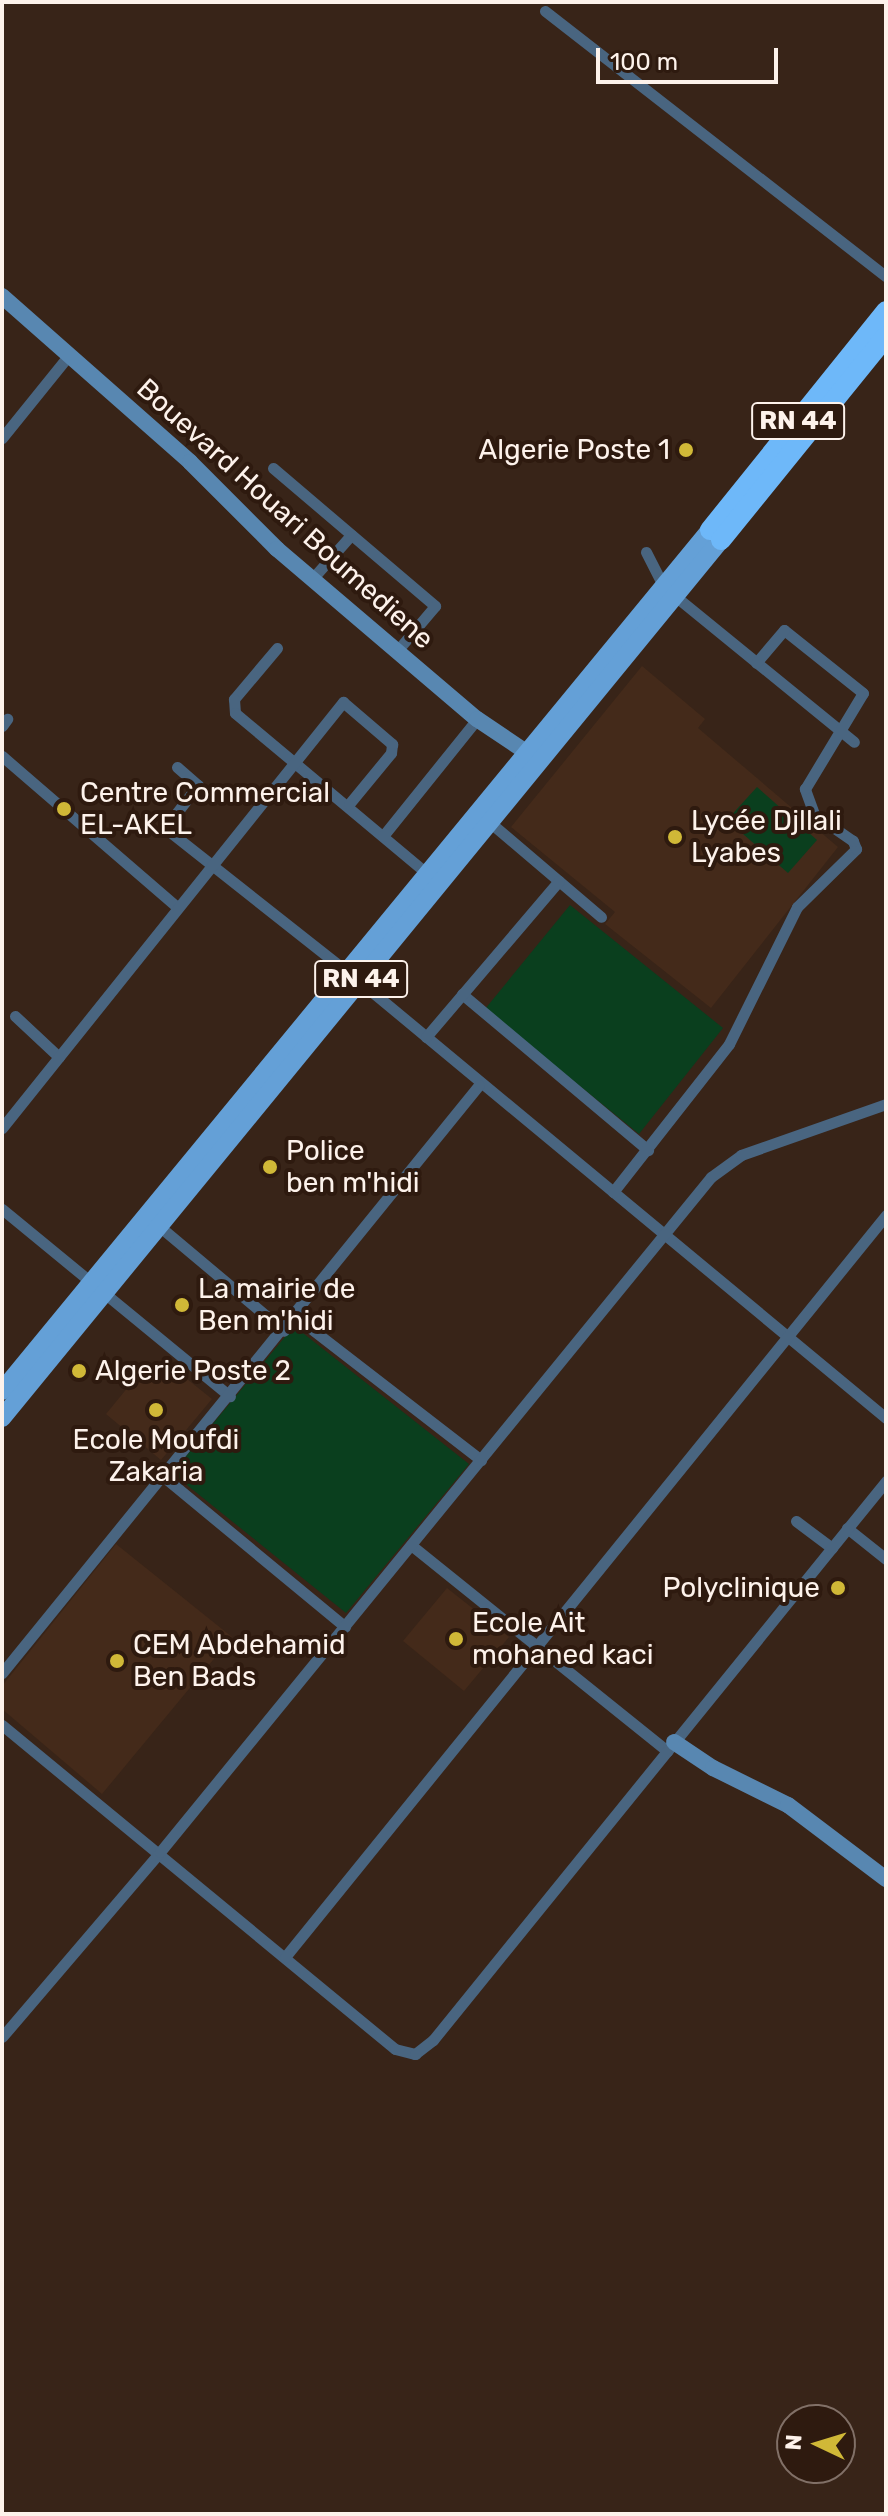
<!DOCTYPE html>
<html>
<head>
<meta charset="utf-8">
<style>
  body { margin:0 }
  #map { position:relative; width:888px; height:2516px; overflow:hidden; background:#382418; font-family:Rubik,sans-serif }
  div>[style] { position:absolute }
  .built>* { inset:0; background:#442a1a }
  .green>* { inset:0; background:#0a3f1e }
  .street>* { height:11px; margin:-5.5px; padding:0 5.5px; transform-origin:5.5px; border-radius:5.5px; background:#496580 }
  .secondary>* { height:16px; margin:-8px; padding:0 8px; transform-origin:8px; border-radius:8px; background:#5887b1 }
  .primary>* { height:18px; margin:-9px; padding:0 9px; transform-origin:9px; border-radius:9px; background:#64a0d7 }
  .highway>* { height:20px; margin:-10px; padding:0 10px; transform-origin:10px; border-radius:10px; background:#6eb8f9 }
  .dots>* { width:22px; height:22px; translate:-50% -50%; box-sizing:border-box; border:4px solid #2e1a0f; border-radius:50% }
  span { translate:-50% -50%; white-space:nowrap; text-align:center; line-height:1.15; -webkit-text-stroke:8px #2e1a0f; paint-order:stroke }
  .shield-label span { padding:2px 6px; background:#2e1a0f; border:2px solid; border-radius:6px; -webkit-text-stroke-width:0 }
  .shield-label { font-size:26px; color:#fdf2eb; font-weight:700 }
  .poi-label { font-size:28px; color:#fdf2eb }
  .right { translate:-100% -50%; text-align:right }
  .left { translate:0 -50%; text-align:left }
  .street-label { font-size:28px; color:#fdf2eb }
  .frame { position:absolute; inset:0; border:4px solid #fdf2eb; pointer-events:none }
  .north { position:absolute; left:776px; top:2404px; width:80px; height:80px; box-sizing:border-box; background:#2e1a0f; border:2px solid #817067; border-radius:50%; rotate:274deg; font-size:22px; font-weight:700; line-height:32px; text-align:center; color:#fdf2eb }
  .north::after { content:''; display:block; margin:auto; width:28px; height:36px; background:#d0b837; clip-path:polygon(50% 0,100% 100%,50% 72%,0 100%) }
  .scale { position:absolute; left:596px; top:48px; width:182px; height:36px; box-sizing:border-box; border:4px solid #fdf2eb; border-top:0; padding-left:10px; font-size:24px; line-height:28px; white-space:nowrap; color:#fdf2eb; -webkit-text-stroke:6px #2e1a0f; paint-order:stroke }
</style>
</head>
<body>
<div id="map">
  <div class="built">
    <i style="clip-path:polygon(642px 666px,705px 719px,698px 728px,838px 847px,711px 1008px,605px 924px,615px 912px,511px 827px)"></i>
    <i style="clip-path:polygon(162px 1359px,212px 1399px,161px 1460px,106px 1414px,142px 1370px,149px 1375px)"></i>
    <i style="clip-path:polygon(116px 1544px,232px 1637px,102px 1794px,2px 1709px,2px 1686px)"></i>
    <i style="clip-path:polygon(447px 1588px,509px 1637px,464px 1691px,403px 1641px)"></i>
  </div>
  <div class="green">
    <i style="clip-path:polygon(757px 787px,817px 840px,788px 873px,727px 820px)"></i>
    <i style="clip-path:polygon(570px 905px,723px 1028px,639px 1134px,485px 1009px)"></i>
    <i style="clip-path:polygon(294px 1326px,469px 1464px,346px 1613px,172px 1473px)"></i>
  </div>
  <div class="street">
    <i style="left:545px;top:11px;width:432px;rotate:37.9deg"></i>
    <i style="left:2px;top:438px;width:107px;rotate:-51.1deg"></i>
    <i style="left:273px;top:468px;width:213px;rotate:40.4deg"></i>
    <i style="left:435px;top:606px;width:59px;rotate:130.2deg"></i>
    <i style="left:646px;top:552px;width:39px;rotate:63deg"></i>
    <i style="left:664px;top:587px;width:245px;rotate:39.2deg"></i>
    <i style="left:312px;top:579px;width:59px;rotate:-48.4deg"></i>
    <i style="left:277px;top:648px;width:67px;rotate:130.1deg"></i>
    <i style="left:234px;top:699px;width:14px;rotate:86deg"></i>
    <i style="left:235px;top:713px;width:257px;rotate:39.9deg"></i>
    <i style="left:2px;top:726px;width:9px;rotate:-54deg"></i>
    <i style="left:2px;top:756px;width:231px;rotate:40.8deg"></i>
    <i style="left:177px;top:767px;width:28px;rotate:41deg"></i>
    <i style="left:198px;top:785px;width:54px;rotate:127.5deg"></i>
    <i style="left:165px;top:828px;width:247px;rotate:38.3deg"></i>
    <i style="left:359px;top:981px;width:685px;rotate:39.67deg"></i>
    <i style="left:486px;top:819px;width:151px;rotate:40.4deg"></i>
    <i style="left:383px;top:836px;width:150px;rotate:-51.2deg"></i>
    <i style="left:462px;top:994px;width:243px;rotate:40deg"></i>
    <i style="left:15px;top:1016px;width:60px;rotate:43deg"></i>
    <i style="left:426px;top:1037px;width:205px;rotate:-49.6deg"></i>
    <i style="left:2px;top:1128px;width:546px;rotate:-51.32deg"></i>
    <i style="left:343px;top:702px;width:65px;rotate:40.6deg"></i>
    <i style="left:392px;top:744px;width:9px;rotate:96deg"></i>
    <i style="left:391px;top:753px;width:66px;rotate:129.5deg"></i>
    <i style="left:613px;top:1192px;width:188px;rotate:-51.9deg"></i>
    <i style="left:729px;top:1044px;width:153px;rotate:-63.6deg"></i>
    <i style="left:797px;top:907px;width:83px;rotate:-44.5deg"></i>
    <i style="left:856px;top:849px;width:9px;rotate:-111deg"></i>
    <i style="left:853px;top:841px;width:47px;rotate:-145.3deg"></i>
    <i style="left:814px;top:814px;width:27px;rotate:-110deg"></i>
    <i style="left:805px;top:789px;width:112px;rotate:-58.9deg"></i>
    <i style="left:863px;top:693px;width:101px;rotate:-141.4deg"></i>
    <i style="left:784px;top:630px;width:43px;rotate:130.3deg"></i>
    <i style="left:2px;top:1209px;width:295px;rotate:39.4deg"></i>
    <i style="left:159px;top:1226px;width:163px;rotate:40deg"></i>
    <i style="left:296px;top:1317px;width:234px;rotate:37.7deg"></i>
    <i style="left:164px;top:1477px;width:235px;rotate:39.6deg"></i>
    <i style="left:796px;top:1521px;width:45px;rotate:36.9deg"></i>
    <i style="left:847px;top:1528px;width:50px;rotate:38.5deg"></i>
    <i style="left:411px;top:1545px;width:329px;rotate:38.8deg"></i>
    <i style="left:2px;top:1673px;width:757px;rotate:-50.95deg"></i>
    <i style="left:2px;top:1725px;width:509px;rotate:39.5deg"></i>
    <i style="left:395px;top:2049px;width:21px;rotate:14deg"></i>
    <i style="left:415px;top:2054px;width:23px;rotate:-38deg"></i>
    <i style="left:433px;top:2040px;width:720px;rotate:-50.98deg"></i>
    <i style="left:285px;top:1957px;width:955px;rotate:-50.99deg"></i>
    <i style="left:2px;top:2037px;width:243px;rotate:-49.5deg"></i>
    <i style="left:160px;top:1852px;width:871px;rotate:-50.78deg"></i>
    <i style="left:711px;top:1177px;width:37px;rotate:-36deg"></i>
    <i style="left:741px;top:1155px;width:154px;rotate:-19.4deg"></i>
  </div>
  <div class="secondary">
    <i style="left:2px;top:296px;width:251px;rotate:41.4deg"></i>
    <i style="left:190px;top:462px;width:123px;rotate:45deg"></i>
    <i style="left:277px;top:549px;width:262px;rotate:40.4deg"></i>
    <i style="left:477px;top:719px;width:70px;rotate:33.9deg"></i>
    <i style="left:674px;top:1742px;width:47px;rotate:33.7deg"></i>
    <i style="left:713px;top:1768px;width:84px;rotate:26.3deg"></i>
    <i style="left:788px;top:1805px;width:123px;rotate:37.1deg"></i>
  </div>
  <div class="primary">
    <i style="left:2px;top:1391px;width:1115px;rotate:-50.57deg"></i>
    <i style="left:2px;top:1418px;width:1135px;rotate:-50.69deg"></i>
  </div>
  <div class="highway">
    <i style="left:710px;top:530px;width:281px;rotate:-51.2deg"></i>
    <i style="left:721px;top:540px;width:262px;rotate:-51deg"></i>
  </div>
  <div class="dots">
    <i style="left:686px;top:450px;background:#d0b837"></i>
    <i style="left:64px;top:809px;background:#d0b837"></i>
    <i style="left:675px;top:837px;background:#d0b837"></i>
    <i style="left:270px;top:1167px;background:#d0b837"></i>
    <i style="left:182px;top:1305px;background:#d0b837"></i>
    <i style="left:79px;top:1371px;background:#d0b837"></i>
    <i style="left:156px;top:1410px;background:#d0b837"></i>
    <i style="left:838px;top:1588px;background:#d0b837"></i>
    <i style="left:456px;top:1639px;background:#d0b837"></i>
    <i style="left:117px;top:1661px;background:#d0b837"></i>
  </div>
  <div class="shield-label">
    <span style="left:798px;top:421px">RN 44</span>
    <span style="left:361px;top:979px">RN 44</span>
  </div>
  <div class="poi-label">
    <span class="right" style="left:670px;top:450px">Algerie Poste 1</span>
    <span class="left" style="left:80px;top:809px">Centre Commercial<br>EL-AKEL</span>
    <span class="left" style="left:691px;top:837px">Lycée Djllali<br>Lyabes</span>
    <span class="left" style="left:286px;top:1167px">Police<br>ben m'hidi</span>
    <span class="left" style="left:198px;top:1305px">La mairie de<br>Ben m'hidi</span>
    <span class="left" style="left:95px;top:1371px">Algerie Poste 2</span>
    <span style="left:156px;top:1456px">Ecole Moufdi<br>Zakaria</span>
    <span class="right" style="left:820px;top:1588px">Polyclinique</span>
    <span class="left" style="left:472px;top:1639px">Ecole Ait<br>mohaned kaci</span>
    <span class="left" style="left:133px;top:1661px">CEM Abdehamid<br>Ben Bads</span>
  </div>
  <div class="street-label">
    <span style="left:285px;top:514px;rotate:42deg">Bouevard Houari Boumediene</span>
  </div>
  <div class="frame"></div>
  <div class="north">N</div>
  <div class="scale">100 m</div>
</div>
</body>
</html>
